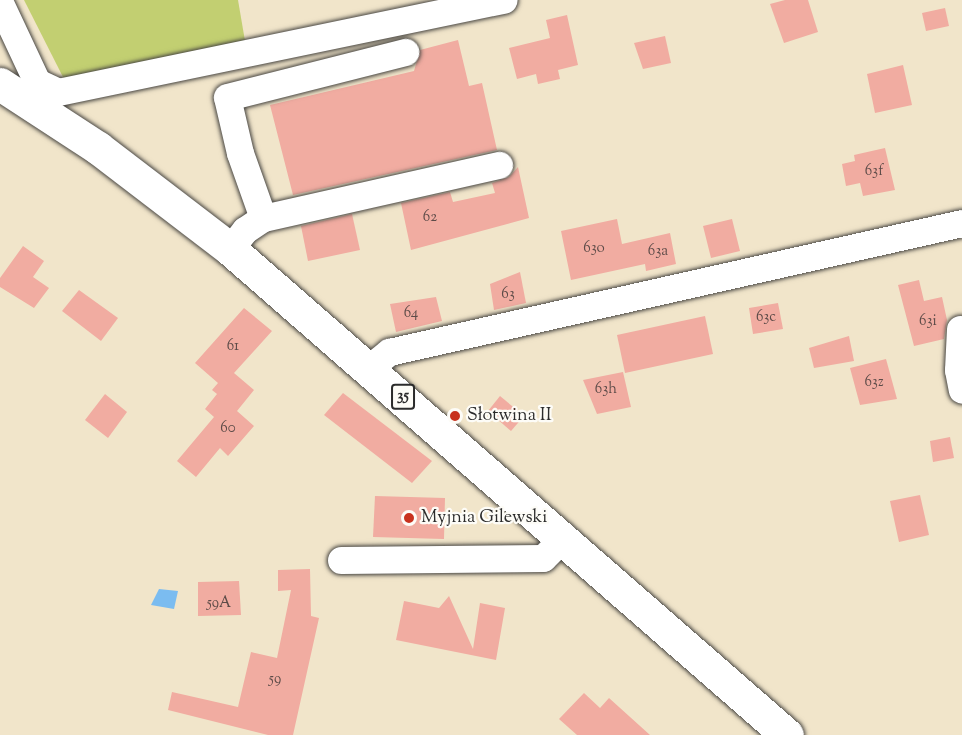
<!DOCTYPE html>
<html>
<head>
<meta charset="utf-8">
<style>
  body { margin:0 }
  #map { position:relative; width:962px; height:735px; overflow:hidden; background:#f1e5ca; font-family:"Sorts Mill Goudy",serif }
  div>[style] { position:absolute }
  .green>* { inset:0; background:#c2cf71 }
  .water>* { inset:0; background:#7bbcf0 }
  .building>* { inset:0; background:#f1aca1 }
  .roads { filter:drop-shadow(0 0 2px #494743) drop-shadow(0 0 2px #494743) }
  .minor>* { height:27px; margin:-13.5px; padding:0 13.5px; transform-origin:13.5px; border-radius:13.5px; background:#fff }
  .major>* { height:33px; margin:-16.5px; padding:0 16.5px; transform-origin:16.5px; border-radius:16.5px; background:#fff }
  .dots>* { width:16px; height:16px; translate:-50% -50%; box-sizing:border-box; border:3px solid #fdfcf7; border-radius:50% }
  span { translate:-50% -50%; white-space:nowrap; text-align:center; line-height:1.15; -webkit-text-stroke:4.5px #fdfcf7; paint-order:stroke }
  .number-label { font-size:15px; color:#5c4b48 }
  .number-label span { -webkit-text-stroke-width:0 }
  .shield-label span { padding:2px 4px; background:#fdfcf7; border:2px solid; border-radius:4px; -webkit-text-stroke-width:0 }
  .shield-label { font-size:16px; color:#2b2b2b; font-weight:700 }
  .poi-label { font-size:18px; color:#2b2b2b }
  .left { translate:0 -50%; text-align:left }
</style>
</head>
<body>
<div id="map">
  <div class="green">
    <i style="clip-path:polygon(24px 0,238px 0,245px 41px,64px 79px)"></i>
  </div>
  <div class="water">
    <i style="clip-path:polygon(159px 589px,178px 591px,174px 609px,151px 605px)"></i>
  </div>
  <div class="building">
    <i style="clip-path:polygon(785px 0,808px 0,818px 32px,784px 43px,770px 4px)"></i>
    <i style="clip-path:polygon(945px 8px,949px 26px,926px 31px,922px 13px)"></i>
    <i style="clip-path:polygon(567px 15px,578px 65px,558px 70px,560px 79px,538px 84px,536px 74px,517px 79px,509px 48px,550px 38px,546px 20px)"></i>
    <i style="clip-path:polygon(665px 36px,671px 63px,643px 69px,634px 43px)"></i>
    <i style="clip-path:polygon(458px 40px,469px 86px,482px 83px,497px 150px,293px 195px,270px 105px,414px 71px,420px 50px)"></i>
    <i style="clip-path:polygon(903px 65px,912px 105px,875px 113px,867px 74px)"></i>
    <i style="clip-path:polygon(885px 148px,895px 190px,863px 196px,860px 183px,846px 186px,842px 164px,855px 161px,854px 155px)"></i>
    <i style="clip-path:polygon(518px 167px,529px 218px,411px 250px,401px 203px,450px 192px,453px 202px,495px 193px,492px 183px,509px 177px)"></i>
    <i style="clip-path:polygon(352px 214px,360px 250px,308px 261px,301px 226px)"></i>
    <i style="clip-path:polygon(617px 219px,622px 244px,670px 233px,676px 264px,646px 271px,645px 264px,571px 280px,561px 231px)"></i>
    <i style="clip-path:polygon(732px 219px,740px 251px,711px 258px,703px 226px)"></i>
    <i style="clip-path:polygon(23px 246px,44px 261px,33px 277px,49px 288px,34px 308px,0 287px,0 278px)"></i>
    <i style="clip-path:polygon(520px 272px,526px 303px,494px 310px,490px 284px)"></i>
    <i style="clip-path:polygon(919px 280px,924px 301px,942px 297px,947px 320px,944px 339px,914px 346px,898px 285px)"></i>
    <i style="clip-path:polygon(79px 290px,118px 318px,101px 341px,62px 311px)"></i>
    <i style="clip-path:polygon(436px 297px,442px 321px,396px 332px,390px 304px)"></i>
    <i style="clip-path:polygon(778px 303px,783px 329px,753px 334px,749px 308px)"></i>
    <i style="clip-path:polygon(244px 308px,272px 331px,234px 373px,254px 390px,237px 411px,254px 426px,228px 456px,220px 448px,196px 477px,177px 461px,214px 417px,205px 409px,217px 394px,212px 390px,218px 383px,195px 363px)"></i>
    <i style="clip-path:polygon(705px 316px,713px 354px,625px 373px,617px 335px)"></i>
    <i style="clip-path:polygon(849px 336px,854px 361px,814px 368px,809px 348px)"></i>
    <i style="clip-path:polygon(886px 359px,897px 399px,860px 405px,850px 368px)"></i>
    <i style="clip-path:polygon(623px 372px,631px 407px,597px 414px,583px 380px)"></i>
    <i style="clip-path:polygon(343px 393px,432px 461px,412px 483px,324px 415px)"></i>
    <i style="clip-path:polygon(105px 394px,127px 412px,108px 438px,85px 420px)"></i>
    <i style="clip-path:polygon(500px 396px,524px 416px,511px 431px,488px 411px)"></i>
    <i style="clip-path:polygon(950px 437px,954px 458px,933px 462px,930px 441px)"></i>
    <i style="clip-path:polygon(920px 495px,929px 535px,899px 542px,890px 501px)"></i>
    <i style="clip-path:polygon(375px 496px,445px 498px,444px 539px,373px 537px)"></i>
    <i style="clip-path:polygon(310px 569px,311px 616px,319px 618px,293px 735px,268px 735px,168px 710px,172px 692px,238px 707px,251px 652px,277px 658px,291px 590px,278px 591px,278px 570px)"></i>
    <i style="clip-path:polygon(239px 581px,241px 615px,198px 616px,198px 582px)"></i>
    <i style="clip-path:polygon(449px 596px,473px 649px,480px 603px,505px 608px,496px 660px,396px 640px,404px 601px,439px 608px)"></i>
    <i style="clip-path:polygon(584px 693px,600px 708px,609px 698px,650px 735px,577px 735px,559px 719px)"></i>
  </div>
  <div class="roads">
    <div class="minor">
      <i style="left:0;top:3px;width:87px;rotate:64.9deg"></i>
      <i style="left:37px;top:82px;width:23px;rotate:25deg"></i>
      <i style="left:58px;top:92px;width:455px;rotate:-11.7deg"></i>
      <i style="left:263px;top:218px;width:69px;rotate:-109.5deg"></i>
      <i style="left:240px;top:153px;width:57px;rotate:-103.1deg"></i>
      <i style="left:227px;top:97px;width:184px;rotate:-14.2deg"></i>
      <i style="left:230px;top:249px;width:24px;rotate:-52deg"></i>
      <i style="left:245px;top:230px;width:22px;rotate:-34deg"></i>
      <i style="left:263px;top:218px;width:242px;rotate:-12.7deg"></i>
      <i style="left:960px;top:329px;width:41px;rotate:92.8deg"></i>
      <i style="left:958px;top:370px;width:20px;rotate:79deg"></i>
      <i style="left:369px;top:368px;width:26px;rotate:-39deg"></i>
      <i style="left:389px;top:352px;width:587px;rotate:-12.69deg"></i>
      <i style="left:341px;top:560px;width:202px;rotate:-0.6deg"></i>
      <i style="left:543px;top:558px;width:30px;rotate:-45deg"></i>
    </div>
    <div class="major">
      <i style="left:0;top:84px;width:117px;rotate:33.1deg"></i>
      <i style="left:98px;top:148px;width:166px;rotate:37.4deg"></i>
      <i style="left:230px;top:249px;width:739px;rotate:41.11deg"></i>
    </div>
  </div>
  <div class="dots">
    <i style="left:455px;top:416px;background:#c8321e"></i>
    <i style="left:409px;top:518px;background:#c8321e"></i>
  </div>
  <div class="number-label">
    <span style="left:874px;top:172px">63f</span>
    <span style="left:430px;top:218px">62</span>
    <span style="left:594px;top:249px">63o</span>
    <span style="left:658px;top:252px">63a</span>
    <span style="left:508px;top:295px">63</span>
    <span style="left:411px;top:314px">64</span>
    <span style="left:766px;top:318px">63c</span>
    <span style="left:928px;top:322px">63i</span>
    <span style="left:233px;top:347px">61</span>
    <span style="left:874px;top:383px">63z</span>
    <span style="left:606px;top:390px">63h</span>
    <span style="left:228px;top:429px">60</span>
    <span style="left:219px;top:604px">59A</span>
    <span style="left:275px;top:680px">59</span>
  </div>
  <div class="shield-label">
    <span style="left:403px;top:397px">35</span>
  </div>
  <div class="poi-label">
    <span class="left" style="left:467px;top:416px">Słotwina II</span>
    <span class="left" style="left:421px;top:518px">Myjnia Gilewski</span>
  </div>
</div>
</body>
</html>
